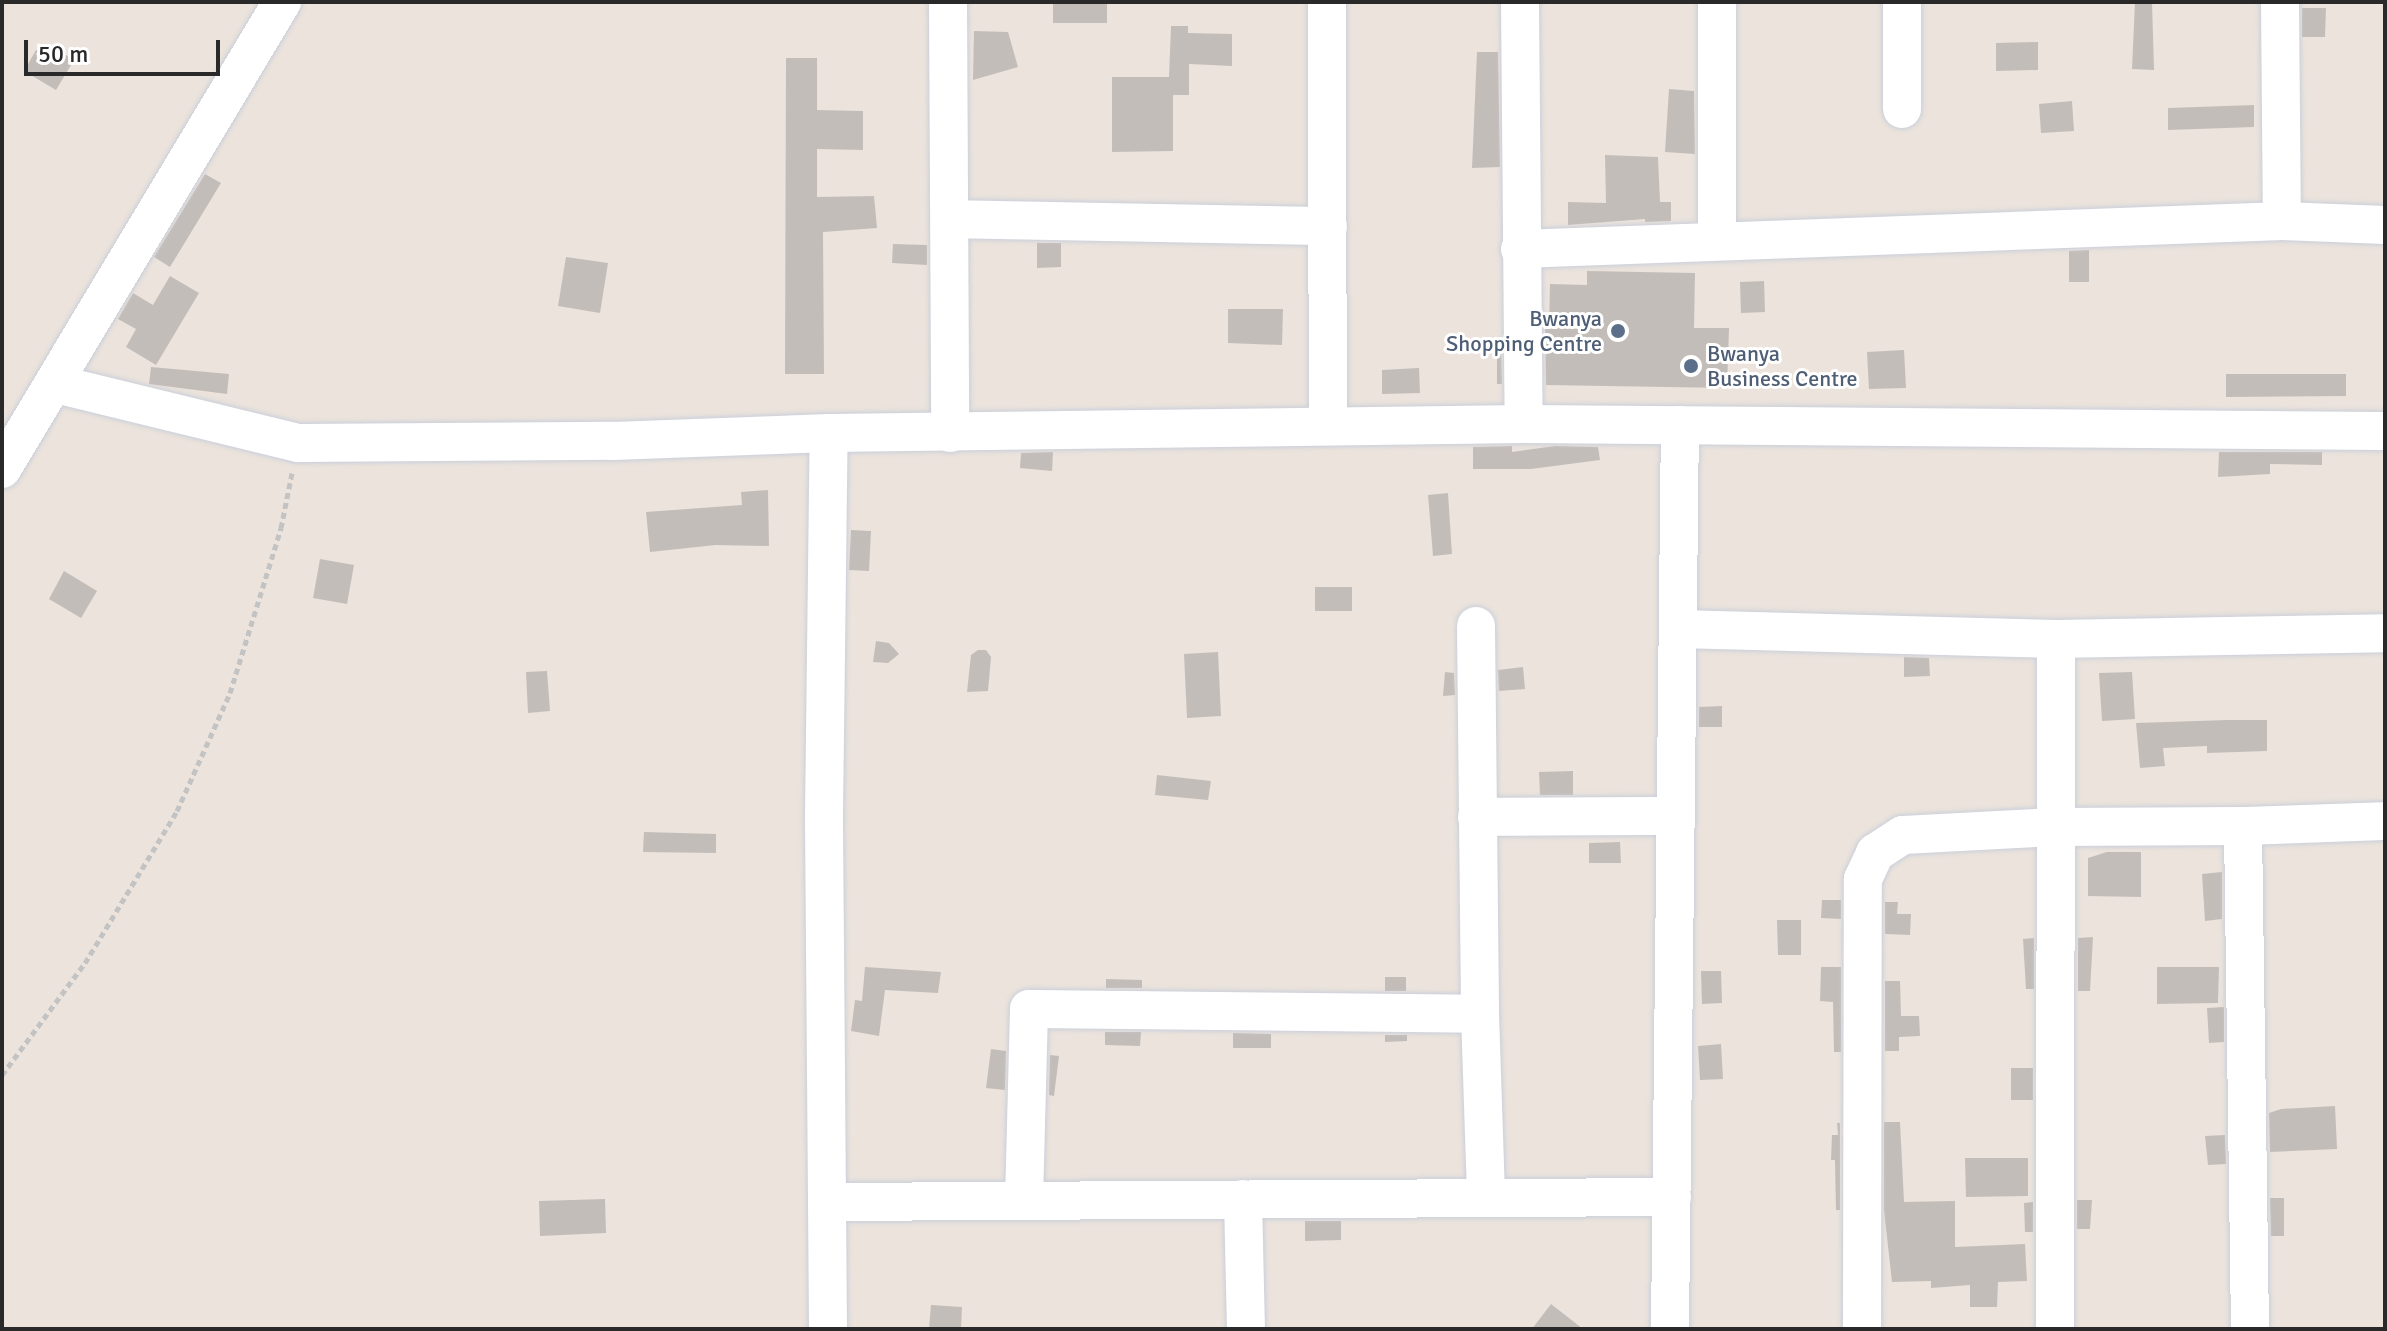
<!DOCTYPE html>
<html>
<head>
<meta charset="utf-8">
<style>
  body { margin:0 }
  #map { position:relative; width:2387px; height:1331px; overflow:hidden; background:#ebe3dc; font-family:Signika,sans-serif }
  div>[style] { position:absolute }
  .building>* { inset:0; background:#c3bdb9 }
  .path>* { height:5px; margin-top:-2.5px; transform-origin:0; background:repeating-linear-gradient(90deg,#c3c3c3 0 6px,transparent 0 10px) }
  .roads { filter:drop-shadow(0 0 2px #cacfda) drop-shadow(0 0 2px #cacfda) }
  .minor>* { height:38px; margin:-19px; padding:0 19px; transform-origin:19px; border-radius:19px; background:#fff }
  .dots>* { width:22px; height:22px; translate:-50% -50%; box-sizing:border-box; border:4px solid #fff; border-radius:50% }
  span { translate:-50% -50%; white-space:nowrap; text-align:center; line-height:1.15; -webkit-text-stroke:6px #fff; paint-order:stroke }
  .service-label { font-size:22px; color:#4e5e75 }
  .right { translate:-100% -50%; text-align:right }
  .left { translate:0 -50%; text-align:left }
  .frame { position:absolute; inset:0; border:4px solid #292929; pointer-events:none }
  .scale { position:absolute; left:24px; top:40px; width:196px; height:36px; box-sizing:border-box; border:4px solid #292929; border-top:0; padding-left:10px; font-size:24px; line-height:28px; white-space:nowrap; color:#292929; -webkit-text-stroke:6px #fff; paint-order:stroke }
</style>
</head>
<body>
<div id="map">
  <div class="building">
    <i style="clip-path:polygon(1053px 2px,1107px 2px,1107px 23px,1053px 23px)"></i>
    <i style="clip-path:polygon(2135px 2px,2152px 2px,2154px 70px,2132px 69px)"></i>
    <i style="clip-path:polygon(2302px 8px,2326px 8px,2325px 37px,2302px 37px)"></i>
    <i style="clip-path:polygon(1171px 26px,1188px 26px,1188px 33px,1232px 34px,1232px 66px,1189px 64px,1189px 95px,1173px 95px,1173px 151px,1112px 152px,1112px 77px,1169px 77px)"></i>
    <i style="clip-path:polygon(974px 31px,1008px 32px,1018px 67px,973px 80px)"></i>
    <i style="clip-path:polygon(2038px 42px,2038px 70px,1996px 71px,1996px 43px)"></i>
    <i style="clip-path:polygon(50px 45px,74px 60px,56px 90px,24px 71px,36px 50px,44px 55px)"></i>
    <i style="clip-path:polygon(1477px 52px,1498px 52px,1500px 167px,1472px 168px)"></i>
    <i style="clip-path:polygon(786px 58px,817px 58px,817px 110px,863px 111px,863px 150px,817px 149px,817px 197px,874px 196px,877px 228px,823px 232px,824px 374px,785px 374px)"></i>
    <i style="clip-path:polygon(1669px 89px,1694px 91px,1695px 154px,1665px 152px)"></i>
    <i style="clip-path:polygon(2072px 101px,2074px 131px,2041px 133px,2039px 104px)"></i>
    <i style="clip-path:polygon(2254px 105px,2254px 127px,2168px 130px,2168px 108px)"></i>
    <i style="clip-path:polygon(1605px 155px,1658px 157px,1660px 202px,1671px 202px,1671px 221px,1645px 222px,1645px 219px,1568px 225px,1568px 202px,1606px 203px)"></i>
    <i style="clip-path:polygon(205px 174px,221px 183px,170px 267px,154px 257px)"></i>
    <i style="clip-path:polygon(1037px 243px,1061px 243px,1061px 267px,1037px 268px)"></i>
    <i style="clip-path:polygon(893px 244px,927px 245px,927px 265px,892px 263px)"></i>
    <i style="clip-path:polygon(2089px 250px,2089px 282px,2069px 282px,2069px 251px)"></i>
    <i style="clip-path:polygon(566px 257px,608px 263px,600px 313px,558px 306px)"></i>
    <i style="clip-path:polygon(1587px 271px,1695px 273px,1694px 328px,1729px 328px,1727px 388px,1546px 385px,1545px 326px,1549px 326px,1550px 284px,1587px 285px)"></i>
    <i style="clip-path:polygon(170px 276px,199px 293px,156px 365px,126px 347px,136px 329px,118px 319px,133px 293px,153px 305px)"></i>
    <i style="clip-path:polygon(1764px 281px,1765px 312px,1741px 313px,1740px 282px)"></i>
    <i style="clip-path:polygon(1228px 309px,1283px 309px,1282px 345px,1228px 343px)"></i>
    <i style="clip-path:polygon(1501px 345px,1502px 384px,1497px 384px,1497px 346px)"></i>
    <i style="clip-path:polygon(1904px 350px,1906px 388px,1869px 389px,1867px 352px)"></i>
    <i style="clip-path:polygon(151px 367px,229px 374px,227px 394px,149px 384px)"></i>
    <i style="clip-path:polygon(1419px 368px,1420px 393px,1382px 394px,1382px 370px)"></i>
    <i style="clip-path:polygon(2226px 374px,2346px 374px,2346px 396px,2226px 397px)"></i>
    <i style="clip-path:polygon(1512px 446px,1512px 452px,1555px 446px,1598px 447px,1600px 460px,1531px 469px,1473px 469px,1473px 447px)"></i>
    <i style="clip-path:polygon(1053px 452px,1052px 471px,1020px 468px,1021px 453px)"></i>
    <i style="clip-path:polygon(2219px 452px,2322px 452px,2322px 465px,2270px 464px,2270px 474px,2218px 477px)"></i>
    <i style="clip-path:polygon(768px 490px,769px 546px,716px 545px,650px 552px,646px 512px,742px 505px,741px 492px)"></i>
    <i style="clip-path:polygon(1448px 493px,1452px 554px,1433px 556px,1428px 495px)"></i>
    <i style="clip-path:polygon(851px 530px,871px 531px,869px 571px,849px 570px)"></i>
    <i style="clip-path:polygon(320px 559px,354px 565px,347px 604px,313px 598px)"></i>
    <i style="clip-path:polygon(64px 571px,97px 591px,81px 618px,49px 599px)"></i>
    <i style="clip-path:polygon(1315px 587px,1352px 587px,1352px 611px,1315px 611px)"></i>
    <i style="clip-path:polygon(876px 641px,889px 643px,899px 654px,888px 663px,873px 662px)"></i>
    <i style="clip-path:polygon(978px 650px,986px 650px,991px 657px,988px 691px,967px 692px,971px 655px)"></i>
    <i style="clip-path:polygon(1218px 652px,1221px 716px,1187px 718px,1184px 654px)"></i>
    <i style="clip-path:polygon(1904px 657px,1929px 658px,1930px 676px,1904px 677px)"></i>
    <i style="clip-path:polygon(1523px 667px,1525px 689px,1499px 691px,1498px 670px)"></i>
    <i style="clip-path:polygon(547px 671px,550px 711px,528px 713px,526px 672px)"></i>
    <i style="clip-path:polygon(1445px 672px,1454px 673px,1455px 695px,1443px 696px)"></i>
    <i style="clip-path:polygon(2132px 672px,2135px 719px,2102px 721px,2099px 673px)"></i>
    <i style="clip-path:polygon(1722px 706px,1722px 727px,1699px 727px,1699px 707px)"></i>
    <i style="clip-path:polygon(2228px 720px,2267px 720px,2267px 751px,2207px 753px,2207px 746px,2163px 748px,2165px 766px,2140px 768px,2136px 723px)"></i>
    <i style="clip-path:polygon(1573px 771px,1573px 795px,1540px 795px,1539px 772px)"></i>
    <i style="clip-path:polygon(1157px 775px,1211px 781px,1208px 800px,1155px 795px)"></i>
    <i style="clip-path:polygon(644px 832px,716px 834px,716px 853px,643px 852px)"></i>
    <i style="clip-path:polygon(1620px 842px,1621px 863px,1589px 863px,1589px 843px)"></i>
    <i style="clip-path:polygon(2107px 852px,2141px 852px,2141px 897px,2088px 896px,2088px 858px)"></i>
    <i style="clip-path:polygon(2222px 872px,2222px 919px,2205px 921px,2202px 874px)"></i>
    <i style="clip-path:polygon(1822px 900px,1841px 900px,1841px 919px,1821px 918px)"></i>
    <i style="clip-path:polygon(1885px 902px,1898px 902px,1897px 914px,1911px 914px,1910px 935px,1885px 934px)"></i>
    <i style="clip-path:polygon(1777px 920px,1801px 920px,1801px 955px,1778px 955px)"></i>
    <i style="clip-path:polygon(2093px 937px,2090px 991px,2078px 991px,2078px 938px)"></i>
    <i style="clip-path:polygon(2034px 938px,2034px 989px,2026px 989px,2023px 939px)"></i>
    <i style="clip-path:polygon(865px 967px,941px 972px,938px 993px,885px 990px,879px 1036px,851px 1031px,855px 1000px,862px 1001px)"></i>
    <i style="clip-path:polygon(1821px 967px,1841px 967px,1841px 1052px,1834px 1052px,1833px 1002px,1820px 1001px)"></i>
    <i style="clip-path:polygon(2157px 967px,2219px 967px,2218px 1003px,2157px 1004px)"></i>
    <i style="clip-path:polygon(1701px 971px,1721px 971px,1722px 1003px,1702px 1004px)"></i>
    <i style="clip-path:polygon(1385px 977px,1406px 977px,1406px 991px,1385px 991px)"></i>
    <i style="clip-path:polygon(1106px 979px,1142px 980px,1142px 988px,1106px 988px)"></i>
    <i style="clip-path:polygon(1885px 981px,1900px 981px,1901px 1016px,1919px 1016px,1920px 1036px,1899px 1037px,1899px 1051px,1885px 1051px)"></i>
    <i style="clip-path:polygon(2224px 1007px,2224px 1042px,2209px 1043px,2207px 1008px)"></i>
    <i style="clip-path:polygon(1105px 1032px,1141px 1032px,1140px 1046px,1105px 1045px)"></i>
    <i style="clip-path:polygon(1233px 1033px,1271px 1034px,1271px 1048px,1233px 1048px)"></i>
    <i style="clip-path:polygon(1385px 1035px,1407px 1035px,1407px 1041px,1385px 1042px)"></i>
    <i style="clip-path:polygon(1721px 1044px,1723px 1079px,1700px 1080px,1698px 1046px)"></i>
    <i style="clip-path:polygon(991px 1049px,1006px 1051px,1005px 1090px,986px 1088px)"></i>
    <i style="clip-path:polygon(1050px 1055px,1059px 1056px,1054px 1096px,1049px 1095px)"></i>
    <i style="clip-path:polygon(2011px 1068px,2033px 1068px,2033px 1100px,2011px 1100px)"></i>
    <i style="clip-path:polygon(2335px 1106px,2337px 1149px,2270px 1152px,2269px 1113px,2281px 1109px)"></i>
    <i style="clip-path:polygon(1884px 1122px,1900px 1122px,1904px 1202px,1955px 1201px,1955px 1247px,2025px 1244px,2027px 1281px,1998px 1282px,1997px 1307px,1970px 1307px,1970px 1285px,1931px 1288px,1931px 1281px,1892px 1282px,1884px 1210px)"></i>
    <i style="clip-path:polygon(1837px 1123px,1840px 1123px,1840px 1210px,1836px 1210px,1835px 1160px,1831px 1160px,1832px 1135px,1838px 1135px)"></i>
    <i style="clip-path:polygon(2225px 1135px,2226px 1164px,2208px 1165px,2205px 1136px)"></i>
    <i style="clip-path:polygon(1965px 1158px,2028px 1158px,2028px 1196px,1966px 1197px)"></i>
    <i style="clip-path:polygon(2270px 1198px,2284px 1198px,2284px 1236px,2271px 1236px)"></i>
    <i style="clip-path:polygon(605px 1199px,606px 1233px,540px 1236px,539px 1201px)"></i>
    <i style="clip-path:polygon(2077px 1200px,2092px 1200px,2090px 1229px,2077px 1229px)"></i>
    <i style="clip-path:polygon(2033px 1202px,2033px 1232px,2025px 1232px,2024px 1203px)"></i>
    <i style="clip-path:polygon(1305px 1221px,1341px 1221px,1341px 1240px,1305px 1241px)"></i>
    <i style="clip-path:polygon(1551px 1304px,1583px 1329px,1532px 1329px)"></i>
    <i style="clip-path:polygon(931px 1305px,962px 1307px,961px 1329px,929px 1329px)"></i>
  </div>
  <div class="path">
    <i style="left:2px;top:1075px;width:139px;rotate:-53.5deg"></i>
    <i style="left:85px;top:963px;width:178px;rotate:-58.8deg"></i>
    <i style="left:177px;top:811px;width:129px;rotate:-65.8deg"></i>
    <i style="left:230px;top:693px;width:173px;rotate:-72.8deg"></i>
    <i style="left:281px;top:528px;width:56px;rotate:-78.7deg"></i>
  </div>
  <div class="roads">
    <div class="minor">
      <i style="left:948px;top:2px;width:431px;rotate:89.7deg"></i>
      <i style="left:1327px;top:2px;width:424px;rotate:89.9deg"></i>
      <i style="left:1520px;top:2px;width:422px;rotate:89.5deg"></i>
      <i style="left:1717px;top:2px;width:239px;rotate:90deg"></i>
      <i style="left:1902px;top:2px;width:107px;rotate:90deg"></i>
      <i style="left:2280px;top:2px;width:219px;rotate:89.5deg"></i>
      <i style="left:950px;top:219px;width:378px;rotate:1.1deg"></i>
      <i style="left:1520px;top:249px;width:763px;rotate:-2.1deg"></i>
      <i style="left:2282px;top:221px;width:103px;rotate:2.2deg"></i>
      <i style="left:56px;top:384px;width:249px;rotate:13.7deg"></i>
      <i style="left:298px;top:443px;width:315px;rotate:-0.4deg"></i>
      <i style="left:613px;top:441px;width:216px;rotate:-2.1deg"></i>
      <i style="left:829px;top:433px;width:695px;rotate:-0.74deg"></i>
      <i style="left:1524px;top:424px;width:861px;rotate:0.47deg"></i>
      <i style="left:2px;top:469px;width:545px;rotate:-59.05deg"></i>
      <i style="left:1476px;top:626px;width:388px;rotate:89.4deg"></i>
      <i style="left:1678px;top:629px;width:378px;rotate:1.5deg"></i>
      <i style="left:2056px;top:639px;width:329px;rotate:-1deg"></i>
      <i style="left:1477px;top:817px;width:199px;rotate:-0.3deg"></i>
      <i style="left:1243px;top:1199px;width:130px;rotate:88.7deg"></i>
      <i style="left:1024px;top:1201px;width:192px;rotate:-88.5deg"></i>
      <i style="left:1029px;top:1009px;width:451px;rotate:0.6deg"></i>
      <i style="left:1480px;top:1014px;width:184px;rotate:88.1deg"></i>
      <i style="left:828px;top:1202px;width:844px;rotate:-0.34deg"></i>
      <i style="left:828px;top:1329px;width:513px;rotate:-90.45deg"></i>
      <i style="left:824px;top:816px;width:383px;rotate:-89.3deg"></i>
      <i style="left:1670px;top:1329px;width:904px;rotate:-89.37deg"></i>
      <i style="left:1862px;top:1329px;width:450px;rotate:-89.9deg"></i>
      <i style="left:1863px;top:879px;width:29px;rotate:-65deg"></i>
      <i style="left:1875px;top:853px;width:33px;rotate:-33deg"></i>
      <i style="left:1903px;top:835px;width:152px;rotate:-3deg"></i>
      <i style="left:2055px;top:827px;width:188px;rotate:-0.3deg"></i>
      <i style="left:2055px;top:1329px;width:690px;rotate:-89.92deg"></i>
      <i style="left:2250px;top:1329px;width:503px;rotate:-90.8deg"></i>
      <i style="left:2243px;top:826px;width:142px;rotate:-2deg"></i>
    </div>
  </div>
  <div class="dots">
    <i style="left:1618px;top:331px;background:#5c6f8a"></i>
    <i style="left:1691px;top:366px;background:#5c6f8a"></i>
  </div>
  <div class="service-label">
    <span class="right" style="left:1602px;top:331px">Bwanya<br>Shopping Centre</span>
    <span class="left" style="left:1707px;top:366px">Bwanya<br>Business Centre</span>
  </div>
  <div class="frame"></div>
  <div class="scale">50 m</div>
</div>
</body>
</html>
